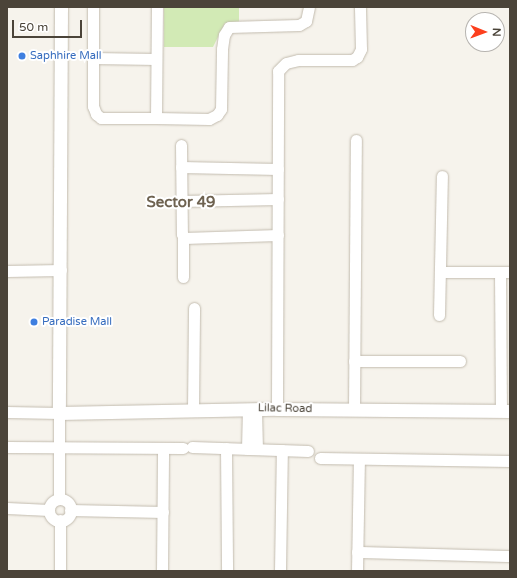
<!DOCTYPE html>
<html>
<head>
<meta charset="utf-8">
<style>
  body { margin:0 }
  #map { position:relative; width:517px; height:578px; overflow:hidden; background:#f6f3ec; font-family:"Varela Round",sans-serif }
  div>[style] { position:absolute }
  .green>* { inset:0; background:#d2eab5 }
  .roads { filter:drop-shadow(0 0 1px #c2bbae) drop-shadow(0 0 1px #c2bbae) }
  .minor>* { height:11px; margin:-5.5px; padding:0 5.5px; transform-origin:5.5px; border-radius:5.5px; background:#fff }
  .minor>.ring { margin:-5.5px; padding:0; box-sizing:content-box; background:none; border:11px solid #fff; border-radius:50% }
  .tertiary>* { height:13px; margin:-6.5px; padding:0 6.5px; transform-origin:6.5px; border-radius:6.5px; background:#fff }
  .dots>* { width:11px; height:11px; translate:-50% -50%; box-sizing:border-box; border:2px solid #fff; border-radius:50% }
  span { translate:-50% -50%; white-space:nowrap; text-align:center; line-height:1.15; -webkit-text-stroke:4px #fff; paint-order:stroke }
  .shop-label { font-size:11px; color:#366cbe }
  .left { translate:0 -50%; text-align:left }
  .street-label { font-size:11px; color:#4b4439 }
  .district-label { font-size:15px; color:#6e6250; font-weight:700 }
  .frame { position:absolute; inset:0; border:8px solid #4b4439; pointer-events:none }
  .north { position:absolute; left:465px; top:12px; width:40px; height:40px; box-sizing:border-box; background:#fff; border:1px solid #b7b4b0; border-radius:50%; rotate:91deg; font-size:11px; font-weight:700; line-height:16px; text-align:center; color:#4b4439 }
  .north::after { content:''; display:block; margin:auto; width:14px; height:18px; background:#fc3f1d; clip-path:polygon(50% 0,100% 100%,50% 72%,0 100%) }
  .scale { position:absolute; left:12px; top:20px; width:70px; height:18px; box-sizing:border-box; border:2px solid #4b4439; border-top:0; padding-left:5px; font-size:12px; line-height:14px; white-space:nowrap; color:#4b4439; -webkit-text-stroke:3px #fff; paint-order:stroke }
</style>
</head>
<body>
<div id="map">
  <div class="green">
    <i style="clip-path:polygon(164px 7px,239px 7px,239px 23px,225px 23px,213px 47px,164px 47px)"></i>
  </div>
  <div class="roads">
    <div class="minor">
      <i style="left:93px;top:7px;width:99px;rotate:90deg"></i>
      <i style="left:93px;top:106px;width:9px;rotate:69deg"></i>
      <i style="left:96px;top:114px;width:6px;rotate:39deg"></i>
      <i style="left:101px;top:118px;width:55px"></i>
      <i style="left:156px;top:118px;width:111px;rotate:-89.5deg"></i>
      <i style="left:93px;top:58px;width:63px;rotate:0.9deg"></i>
      <i style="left:156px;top:118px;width:53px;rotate:1.1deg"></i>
      <i style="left:209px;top:119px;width:9px;rotate:-27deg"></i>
      <i style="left:217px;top:115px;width:7px;rotate:-56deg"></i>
      <i style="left:221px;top:109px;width:60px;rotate:-89deg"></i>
      <i style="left:222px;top:49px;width:14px;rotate:-82deg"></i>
      <i style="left:224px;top:35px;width:9px;rotate:-58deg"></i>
      <i style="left:229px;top:27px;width:70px;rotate:-1.6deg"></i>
      <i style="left:299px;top:25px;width:8px;rotate:-30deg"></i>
      <i style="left:306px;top:21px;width:14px;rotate:-78deg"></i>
      <i style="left:181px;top:145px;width:89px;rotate:89.4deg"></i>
      <i style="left:182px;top:234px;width:4px;rotate:63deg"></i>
      <i style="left:184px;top:238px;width:94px;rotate:-1.8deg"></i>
      <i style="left:181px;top:167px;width:97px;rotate:1.2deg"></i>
      <i style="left:181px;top:201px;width:97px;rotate:-1.2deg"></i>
      <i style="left:7px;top:271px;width:54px;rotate:-1.1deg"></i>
      <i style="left:440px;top:272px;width:70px"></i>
      <i style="left:500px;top:272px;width:139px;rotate:89.6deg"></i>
      <i style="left:183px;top:277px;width:41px;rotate:-90deg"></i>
      <i style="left:439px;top:315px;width:139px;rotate:-88.8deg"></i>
      <i style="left:354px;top:361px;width:106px"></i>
      <i style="left:277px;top:403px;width:332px;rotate:-89.8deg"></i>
      <i style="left:278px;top:71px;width:11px;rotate:-45deg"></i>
      <i style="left:286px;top:63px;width:12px;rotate:-14deg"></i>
      <i style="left:298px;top:60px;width:54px"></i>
      <i style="left:352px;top:60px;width:6px;rotate:-31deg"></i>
      <i style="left:357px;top:57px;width:9px;rotate:-63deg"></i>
      <i style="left:361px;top:49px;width:42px;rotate:-91.4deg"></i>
      <i style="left:193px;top:409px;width:101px;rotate:-89.4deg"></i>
      <i style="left:256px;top:409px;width:40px;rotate:88.6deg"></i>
      <i style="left:354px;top:410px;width:270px;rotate:-89.6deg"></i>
      <i style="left:7px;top:412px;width:52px;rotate:1.1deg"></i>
      <i style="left:59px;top:413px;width:86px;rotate:90deg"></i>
      <i style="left:7px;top:447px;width:176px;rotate:0.3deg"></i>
      <i style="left:192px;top:447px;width:116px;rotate:2deg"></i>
      <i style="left:226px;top:448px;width:123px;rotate:89.5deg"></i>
      <i style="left:247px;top:449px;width:40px;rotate:-88.6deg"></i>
      <i style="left:320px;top:458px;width:190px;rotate:0.9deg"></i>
      <i class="ring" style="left:49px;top:499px;width:11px;height:11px"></i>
      <i style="left:7px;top:508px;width:42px;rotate:2.7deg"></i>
      <i style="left:70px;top:510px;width:93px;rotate:1.2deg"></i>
      <i style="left:60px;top:520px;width:51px;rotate:90deg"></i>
      <i style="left:357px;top:552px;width:153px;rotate:1.5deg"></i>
      <i style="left:162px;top:571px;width:123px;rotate:-89.5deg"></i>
      <i style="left:280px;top:571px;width:121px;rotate:-89.1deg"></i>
      <i style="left:357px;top:571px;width:112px;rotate:-89deg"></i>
    </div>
    <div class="tertiary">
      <i style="left:61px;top:7px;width:406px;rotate:90.3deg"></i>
      <i style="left:59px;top:413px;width:218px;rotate:-1.1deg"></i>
      <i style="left:277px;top:409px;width:233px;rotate:0.5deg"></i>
    </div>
  </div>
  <div class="dots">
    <i style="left:22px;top:56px;background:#3f7fe0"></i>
    <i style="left:34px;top:322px;background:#3f7fe0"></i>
  </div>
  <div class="shop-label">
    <span class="left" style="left:30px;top:56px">Saphhire Mall</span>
    <span class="left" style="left:42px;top:322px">Paradise Mall</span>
  </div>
  <div class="street-label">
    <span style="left:285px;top:409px;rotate:1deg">Lilac Road</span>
  </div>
  <div class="district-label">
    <span style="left:181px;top:203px">Sector 49</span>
  </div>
  <div class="frame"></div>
  <div class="north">N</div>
  <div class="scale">50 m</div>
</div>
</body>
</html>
